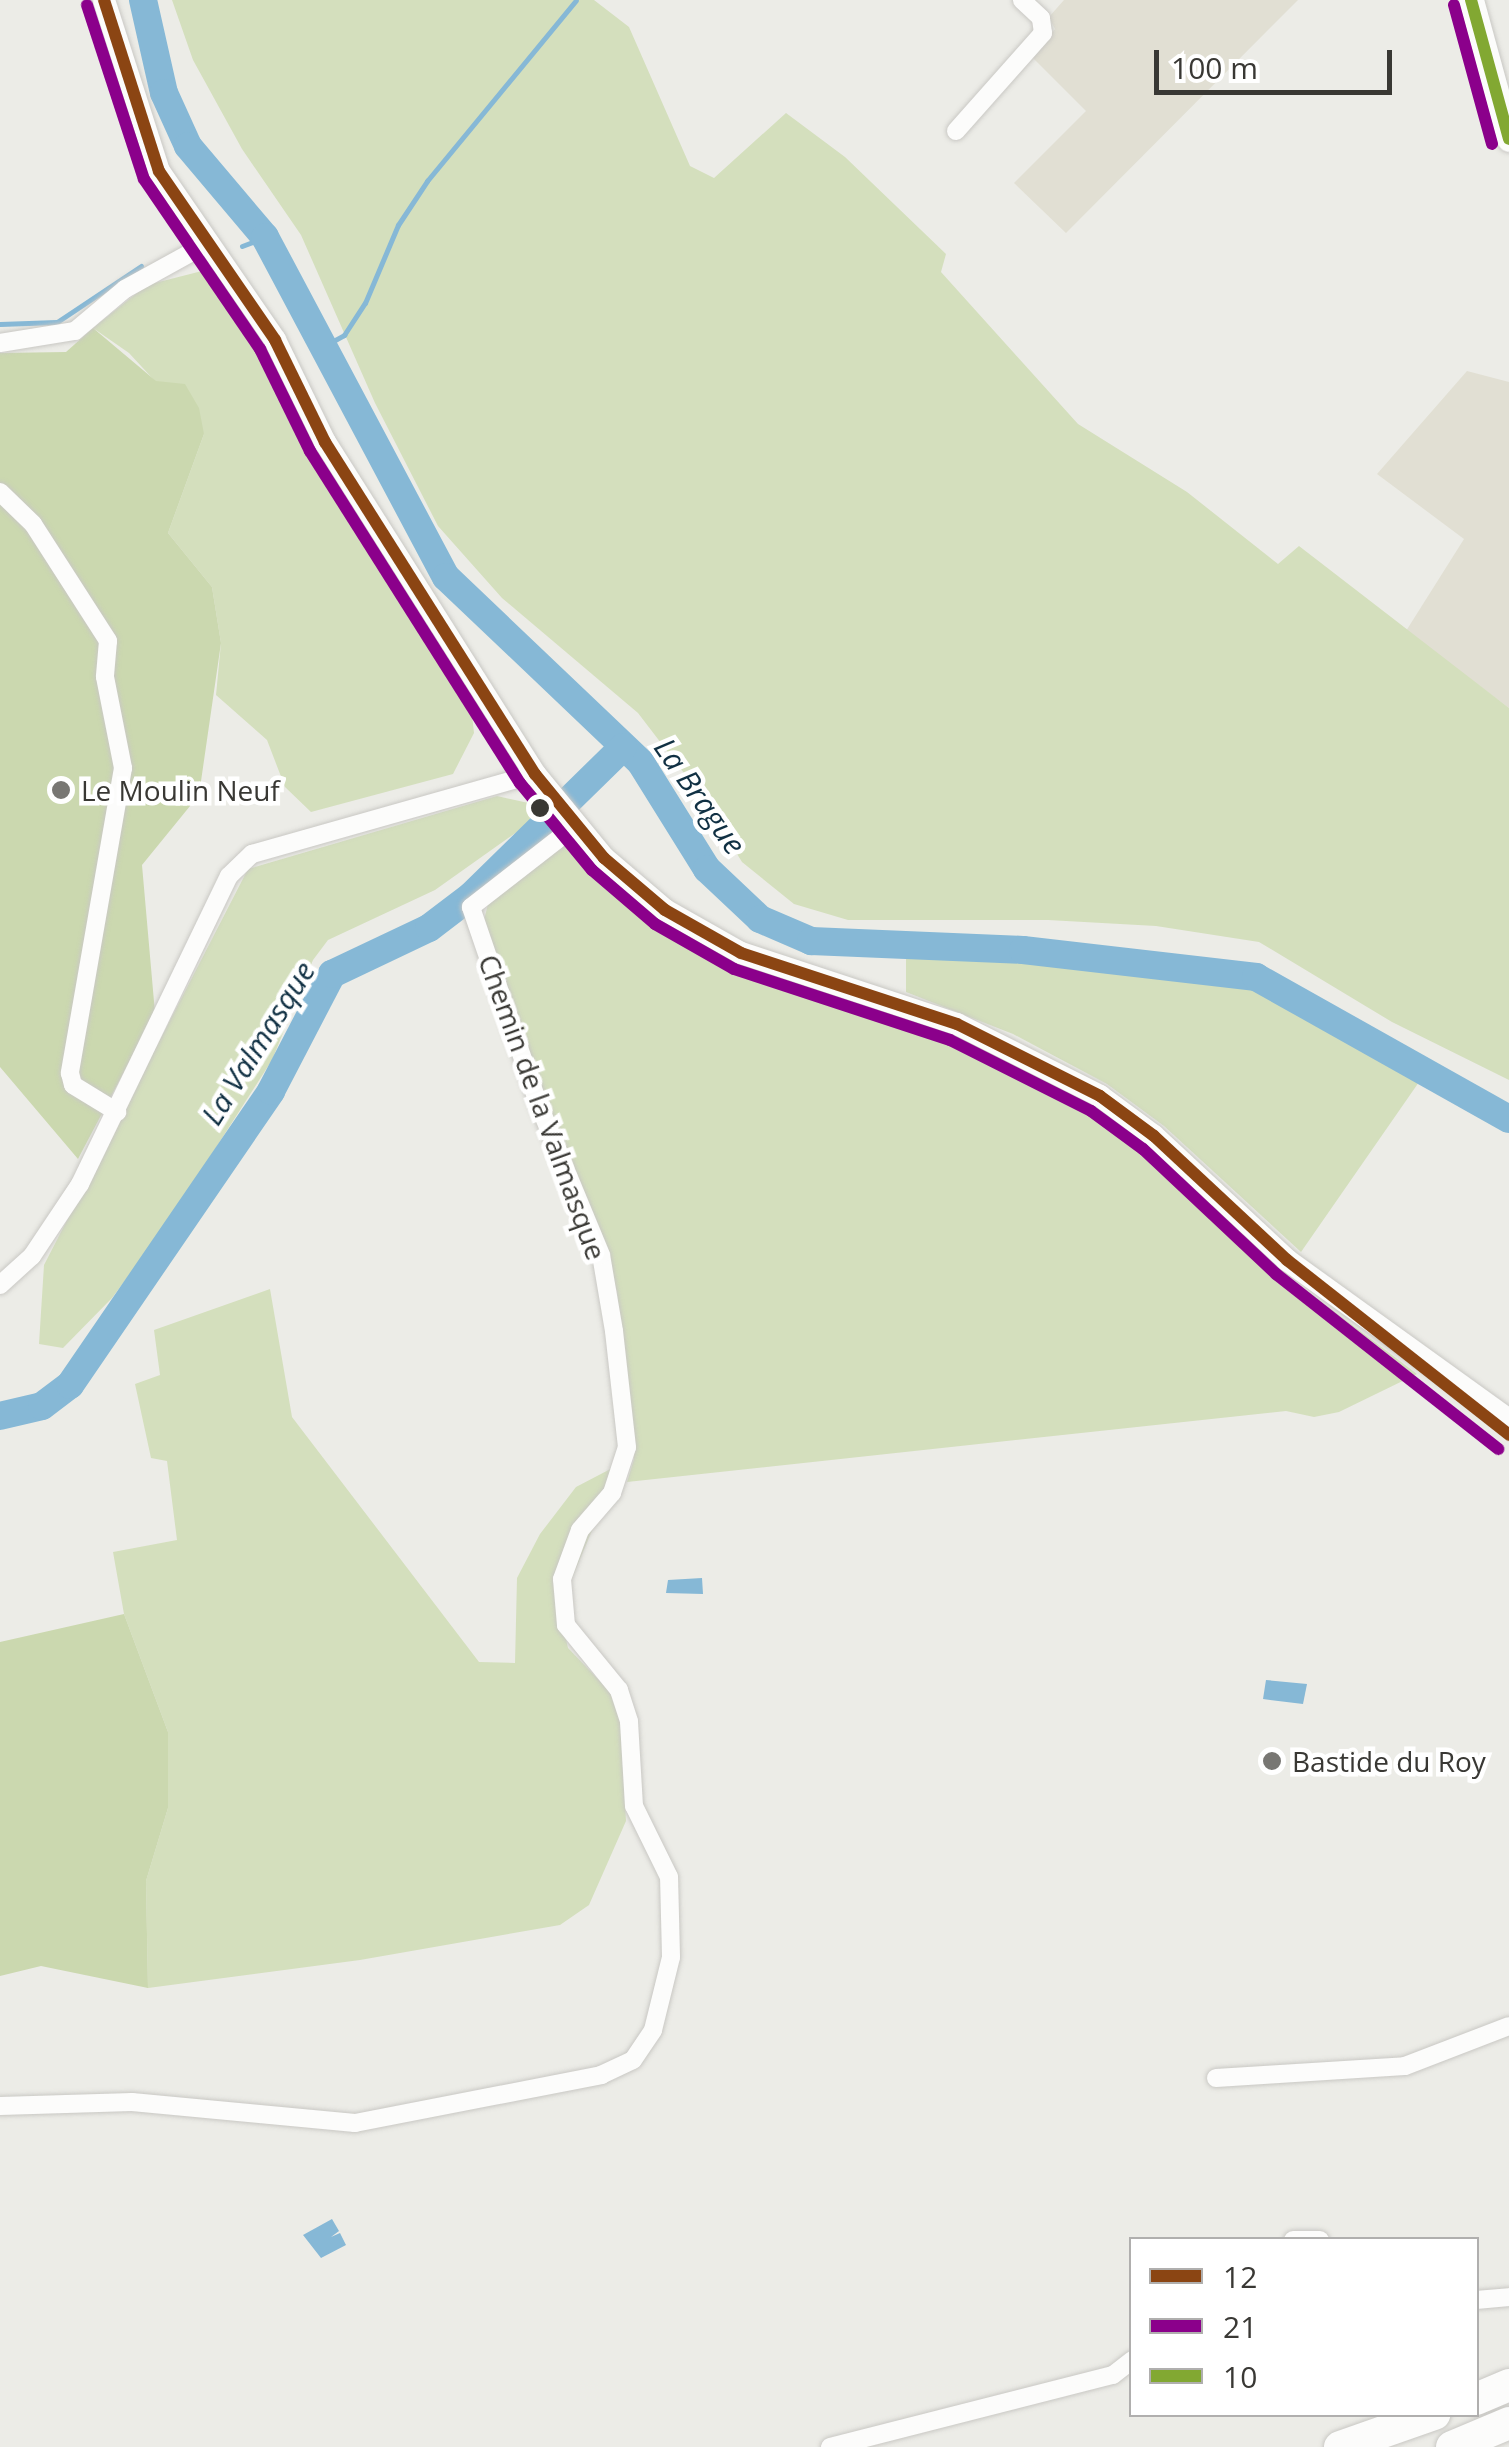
<!DOCTYPE html>
<html>
<head>
<meta charset="utf-8">
<style>
  body { margin:0 }
  #map { position:relative; width:1509px; height:2447px; overflow:hidden; background:#ecece7; font-family:"Open Sans",sans-serif }
  div>[style] { position:absolute }
  .built>* { inset:0; background:#e1dfd3 }
  .green>* { inset:0; background:#d4dfbd }
  .forest>* { inset:0; background:#cbd8af }
  .water>* { inset:0; background:#86b8d6 }
  .stream>* { height:5px; margin:-2.5px; padding:0 2.5px; transform-origin:2.5px; border-radius:2.5px; background:#86b8d6 }
  .river>* { height:28px; margin:-14px; padding:0 14px; transform-origin:14px; border-radius:14px; background:#86b8d6 }
  .roads { filter:drop-shadow(0 0 2px #c9c8c4) drop-shadow(0 0 2px #c9c8c4) }
  .minor>* { height:18px; margin:-9px; padding:0 9px; transform-origin:9px; border-radius:9px; background:#fcfcfb }
  .tertiary>* { height:22px; margin:-11px; padding:0 11px; transform-origin:11px; border-radius:11px; background:#fcfcfb }
  .secondary>* { height:25px; margin:-12.5px; padding:0 12.5px; transform-origin:12.5px; border-radius:12.5px; background:#fcfcfb }
  .motorway>* { height:32px; margin:-16px; padding:0 16px; transform-origin:16px; border-radius:16px; background:#fcfcfb }
  .bus-1>* { height:12px; margin:-6px; padding:0 6px; transform-origin:6px; border-radius:6px; background:#8b4513 }
  .bus-2>* { height:12px; margin:-6px; padding:0 6px; transform-origin:6px; border-radius:6px; background:#8b008b }
  .bus-3>* { height:12px; margin:-6px; padding:0 6px; transform-origin:6px; border-radius:6px; background:#82a832 }
  .dots>* { width:28px; height:28px; translate:-50% -50%; box-sizing:border-box; border:5px solid #fff; border-radius:50% }
  span { translate:-50% -50%; white-space:nowrap; text-align:center; line-height:1.15; -webkit-text-stroke:9px #fff; paint-order:stroke }
  .poi-label { font-size:28px; color:#393834 }
  .left { translate:0 -50%; text-align:left }
  .street-label { font-size:28px; color:#393834 }
  .water-label { font-size:30px; color:#103043; font-style:italic }
  .legend { position:absolute; left:1129px; top:2237px; width:350px; height:180px; box-sizing:border-box; background:#fff; border:2px solid #b0afae; margin:0; padding:12px 18px; list-style:none; font-size:30px; color:#393834 }
  .legend li { display:flex; align-items:center; gap:20px; height:50px }
  .legend b { width:50px; border:2px solid #b0afae }
  .scale { position:absolute; left:1154px; top:50px; width:238px; height:45px; box-sizing:border-box; border:5px solid #393834; border-top:0; padding-left:12px; font-size:30px; line-height:35px; white-space:nowrap; color:#393834; -webkit-text-stroke:8px #fff; paint-order:stroke }
</style>
</head>
<body>
<div id="map">
  <div class="built">
    <i style="clip-path:polygon(1064px 0,1298px 0,1066px 233px,1014px 183px,1086px 111px,1032px 57px,1055px 29px,1049px 17px)"></i>
    <i style="clip-path:polygon(1467px 371px,1509px 382px,1509px 708px,1406px 631px,1464px 539px,1377px 474px)"></i>
  </div>
  <div class="green">
    <i style="clip-path:polygon(172px 0,594px 0,629px 27px,690px 166px,714px 178px,786px 113px,845px 157px,946px 254px,941px 272px,1078px 424px,1187px 492px,1278px 564px,1299px 546px,1509px 708px,1509px 1080px,1392px 1022px,1259px 942px,1156px 926px,1048px 920px,848px 920px,794px 904px,742px 862px,700px 794px,638px 713px,502px 598px,438px 526px,375px 403px,301px 235px,242px 149px,193px 60px)"></i>
    <i style="clip-path:polygon(202px 271px,226px 276px,320px 461px,481px 710px,472px 715px,474px 733px,453px 774px,311px 812px,285px 787px,267px 740px,216px 695px,221px 643px,212px 587px,168px 533px,204px 434px,129px 353px,93px 328px,147px 285px)"></i>
    <i style="clip-path:polygon(497px 796px,533px 804px,538px 817px,435px 890px,328px 940px,313px 960px,272px 1060px,169px 1221px,112px 1298px,63px 1348px,39px 1344px,44px 1265px,248px 869px)"></i>
    <i style="clip-path:polygon(568px 842px,698px 943px,980px 1045px,1083px 1100px,1146px 1145px,1298px 1284px,1417px 1374px,1339px 1412px,1314px 1417px,1286px 1411px,627px 1482px,634px 1459px,617px 1291px,482px 928px,488px 904px)"></i>
    <i style="clip-path:polygon(932px 954px,1246px 984px,1419px 1082px,1301px 1252px,1164px 1126px,1107px 1084px,1013px 1034px,906px 992px,906px 956px)"></i>
    <i style="clip-path:polygon(270px 1289px,292px 1417px,479px 1662px,515px 1663px,517px 1578px,540px 1534px,576px 1487px,620px 1464px,559px 1609px,568px 1648px,619px 1701px,626px 1821px,589px 1905px,560px 1925px,360px 1960px,148px 1988px,146px 1881px,168px 1808px,168px 1732px,124px 1614px,113px 1552px,177px 1540px,167px 1461px,151px 1458px,135px 1384px,160px 1375px,154px 1330px)"></i>
  </div>
  <div class="forest">
    <i style="clip-path:polygon(93px 328px,156px 381px,185px 384px,199px 408px,204px 434px,168px 533px,212px 587px,221px 643px,199px 795px,142px 865px,155px 1013px,78px 1159px,0 1067px,0 353px,66px 352px)"></i>
    <i style="clip-path:polygon(124px 1614px,168px 1732px,168px 1808px,146px 1881px,148px 1988px,41px 1966px,0 1976px,0 1642px)"></i>
  </div>
  <div class="water">
    <i style="clip-path:polygon(702px 1578px,703px 1594px,666px 1593px,668px 1580px)"></i>
    <i style="clip-path:polygon(1266px 1680px,1307px 1684px,1303px 1704px,1263px 1699px)"></i>
    <i style="clip-path:polygon(332px 2219px,339px 2231px,331px 2237px,340px 2233px,346px 2245px,321px 2258px,303px 2235px)"></i>
  </div>
  <div class="stream">
    <i style="left:242px;top:246px;width:25px;rotate:-21deg"></i>
    <i style="left:0;top:324px;width:57px;rotate:-2deg"></i>
    <i style="left:57px;top:322px;width:101px;rotate:-33.7deg"></i>
    <i style="left:326px;top:345px;width:21px;rotate:-29deg"></i>
    <i style="left:344px;top:335px;width:38px;rotate:-57deg"></i>
    <i style="left:365px;top:303px;width:85px;rotate:-67.1deg"></i>
    <i style="left:398px;top:225px;width:53px;rotate:-56.6deg"></i>
    <i style="left:427px;top:181px;width:234px;rotate:-50.5deg"></i>
  </div>
  <div class="river">
    <i style="left:143px;top:0;width:95px;rotate:77.3deg"></i>
    <i style="left:164px;top:93px;width:58px;rotate:65.6deg"></i>
    <i style="left:188px;top:146px;width:119px;rotate:49.8deg"></i>
    <i style="left:265px;top:237px;width:385px;rotate:62deg"></i>
    <i style="left:446px;top:577px;width:269px;rotate:43.6deg"></i>
    <i style="left:641px;top:763px;width:125px;rotate:58.1deg"></i>
    <i style="left:707px;top:869px;width:73px;rotate:43.3deg"></i>
    <i style="left:760px;top:919px;width:56px;rotate:23.3deg"></i>
    <i style="left:811px;top:941px;width:212px;rotate:2.4deg"></i>
    <i style="left:1023px;top:950px;width:235px;rotate:6.6deg"></i>
    <i style="left:1256px;top:977px;width:290px;rotate:29.3deg"></i>
    <i style="left:0;top:1416px;width:43px;rotate:-13.4deg"></i>
    <i style="left:42px;top:1406px;width:35px;rotate:-37deg"></i>
    <i style="left:70px;top:1385px;width:356px;rotate:-55.6deg"></i>
    <i style="left:271px;top:1091px;width:132px;rotate:-62.5deg"></i>
    <i style="left:332px;top:974px;width:107px;rotate:-25.4deg"></i>
    <i style="left:429px;top:928px;width:53px;rotate:-37.3deg"></i>
    <i style="left:471px;top:896px;width:213px;rotate:-44.4deg"></i>
  </div>
  <div class="roads">
    <div class="minor">
      <i style="left:956px;top:131px;width:131px;rotate:-48.4deg"></i>
      <i style="left:1043px;top:33px;width:15px;rotate:-98deg"></i>
      <i style="left:1041px;top:18px;width:26px;rotate:-137deg"></i>
      <i style="left:0;top:343px;width:76px;rotate:-9.1deg"></i>
      <i style="left:75px;top:331px;width:65px;rotate:-40deg"></i>
      <i style="left:125px;top:289px;width:97px;rotate:-28.9deg"></i>
      <i style="left:0;top:492px;width:46px;rotate:44.1deg"></i>
      <i style="left:33px;top:524px;width:139px;rotate:57.3deg"></i>
      <i style="left:108px;top:641px;width:36px;rotate:95deg"></i>
      <i style="left:105px;top:677px;width:93px;rotate:78.8deg"></i>
      <i style="left:123px;top:768px;width:310px;rotate:99.9deg"></i>
      <i style="left:70px;top:1073px;width:12px;rotate:76deg"></i>
      <i style="left:73px;top:1085px;width:52px;rotate:31.5deg"></i>
      <i style="left:0;top:1285px;width:43px;rotate:-42.2deg"></i>
      <i style="left:32px;top:1256px;width:87px;rotate:-56.3deg"></i>
      <i style="left:80px;top:1184px;width:342px;rotate:-64.2deg"></i>
      <i style="left:229px;top:876px;width:32px;rotate:-44deg"></i>
      <i style="left:252px;top:854px;width:294px;rotate:-15.8deg"></i>
      <i style="left:1216px;top:2078px;width:189px;rotate:-3.6deg"></i>
      <i style="left:1405px;top:2066px;width:111px;rotate:-21deg"></i>
      <i style="left:0;top:2106px;width:132px;rotate:-1.7deg"></i>
      <i style="left:132px;top:2102px;width:224px;rotate:5.4deg"></i>
      <i style="left:355px;top:2123px;width:251px;rotate:-11deg"></i>
      <i style="left:601px;top:2075px;width:35px;rotate:-25deg"></i>
      <i style="left:633px;top:2060px;width:36px;rotate:-56deg"></i>
      <i style="left:653px;top:2030px;width:75px;rotate:-76.1deg"></i>
      <i style="left:671px;top:1957px;width:80px;rotate:-91.4deg"></i>
      <i style="left:669px;top:1877px;width:79px;rotate:-116.2deg"></i>
      <i style="left:634px;top:1806px;width:85px;rotate:-93.4deg"></i>
      <i style="left:629px;top:1721px;width:33px;rotate:-108deg"></i>
      <i style="left:619px;top:1690px;width:84px;rotate:-129.2deg"></i>
      <i style="left:566px;top:1625px;width:46px;rotate:-95deg"></i>
      <i style="left:562px;top:1579px;width:52px;rotate:-69.8deg"></i>
      <i style="left:580px;top:1530px;width:49px;rotate:-49.1deg"></i>
      <i style="left:612px;top:1493px;width:48px;rotate:-71.9deg"></i>
      <i style="left:627px;top:1447px;width:117px;rotate:-96.4deg"></i>
      <i style="left:614px;top:1331px;width:77px;rotate:-99.7deg"></i>
      <i style="left:601px;top:1255px;width:165px;rotate:-112.5deg"></i>
      <i style="left:538px;top:1103px;width:207px;rotate:-108.9deg"></i>
      <i style="left:471px;top:907px;width:132px;rotate:-37.9deg"></i>
      <i style="left:1293px;top:2240px;width:27px"></i>
      <i style="left:1476px;top:2300px;width:33px;rotate:-5deg"></i>
      <i style="left:830px;top:2447px;width:292px;rotate:-14.3deg"></i>
      <i style="left:1113px;top:2375px;width:24px;rotate:-38deg"></i>
    </div>
    <div class="tertiary">
      <i style="left:104px;top:0;width:180px;rotate:72.2deg"></i>
      <i style="left:159px;top:171px;width:205px;rotate:55.5deg"></i>
      <i style="left:275px;top:340px;width:114px;rotate:63.9deg"></i>
      <i style="left:325px;top:442px;width:393px;rotate:57.7deg"></i>
      <i style="left:535px;top:774px;width:109px;rotate:50.6deg"></i>
      <i style="left:604px;top:858px;width:80px;rotate:40.4deg"></i>
      <i style="left:665px;top:910px;width:87px;rotate:29.5deg"></i>
      <i style="left:741px;top:953px;width:227px;rotate:18.2deg"></i>
      <i style="left:957px;top:1024px;width:160px;rotate:26.7deg"></i>
      <i style="left:1100px;top:1096px;width:67px;rotate:36.5deg"></i>
      <i style="left:1154px;top:1136px;width:182px;rotate:43deg"></i>
      <i style="left:1287px;top:1260px;width:274px;rotate:35.8deg"></i>
    </div>
    <div class="secondary">
      <i style="left:1471px;top:0;width:144px;rotate:74.7deg"></i>
    </div>
    <div class="motorway">
      <i style="left:1476px;top:2399px;width:36px;rotate:-23deg"></i>
      <i style="left:1340px;top:2447px;width:100px;rotate:-19.3deg"></i>
      <i style="left:1452px;top:2447px;width:62px;rotate:-22.8deg"></i>
    </div>
  </div>
  <div class="bus-1">
    <i style="left:104px;top:0;width:180px;rotate:72.2deg"></i>
    <i style="left:159px;top:171px;width:205px;rotate:55.5deg"></i>
    <i style="left:275px;top:340px;width:114px;rotate:63.9deg"></i>
    <i style="left:325px;top:442px;width:393px;rotate:57.7deg"></i>
    <i style="left:535px;top:774px;width:109px;rotate:50.6deg"></i>
    <i style="left:604px;top:858px;width:80px;rotate:40.4deg"></i>
    <i style="left:665px;top:910px;width:87px;rotate:29.5deg"></i>
    <i style="left:741px;top:953px;width:227px;rotate:18.2deg"></i>
    <i style="left:957px;top:1024px;width:160px;rotate:26.7deg"></i>
    <i style="left:1100px;top:1096px;width:67px;rotate:36.5deg"></i>
    <i style="left:1154px;top:1136px;width:182px;rotate:43deg"></i>
    <i style="left:1287px;top:1260px;width:283px;rotate:38.2deg"></i>
  </div>
  <div class="bus-2">
    <i style="left:87px;top:5px;width:183px;rotate:71.9deg"></i>
    <i style="left:144px;top:179px;width:206px;rotate:55.7deg"></i>
    <i style="left:260px;top:349px;width:114px;rotate:63.9deg"></i>
    <i style="left:310px;top:451px;width:393px;rotate:57.7deg"></i>
    <i style="left:520px;top:783px;width:113px;rotate:50.4deg"></i>
    <i style="left:592px;top:870px;width:83px;rotate:40.6deg"></i>
    <i style="left:655px;top:924px;width:91px;rotate:29.7deg"></i>
    <i style="left:734px;top:969px;width:227px;rotate:18.2deg"></i>
    <i style="left:950px;top:1040px;width:158px;rotate:26.7deg"></i>
    <i style="left:1091px;top:1111px;width:64px;rotate:36.2deg"></i>
    <i style="left:1143px;top:1149px;width:183px;rotate:43.2deg"></i>
    <i style="left:1276px;top:1274px;width:283px;rotate:38.2deg"></i>
    <i style="left:1454px;top:5px;width:144px;rotate:74.7deg"></i>
  </div>
  <div class="bus-3">
    <i style="left:1471px;top:0;width:144px;rotate:74.7deg"></i>
  </div>
  <div class="dots">
    <i style="left:61px;top:790px;background:#787773"></i>
    <i style="left:540px;top:808px;background:#393834"></i>
    <i style="left:1272px;top:1761px;background:#787773"></i>
  </div>
  <div class="poi-label">
    <span class="left" style="left:81px;top:790px">Le Moulin Neuf</span>
    <span class="left" style="left:1292px;top:1761px">Bastide du Roy</span>
  </div>
  <div class="street-label">
    <span style="left:543px;top:1107px;rotate:70deg">Chemin de la Valmasque</span>
  </div>
  <div class="water-label">
    <span style="left:700px;top:796px;rotate:55deg">La Brague</span>
    <span style="left:258px;top:1043px;rotate:-58deg">La Valmasque</span>
  </div>
  <ul class="legend">
  <li><b style="height:12px;background:#8b4513"></b>12</li>
  <li><b style="height:12px;background:#8b008b"></b>21</li>
  <li><b style="height:12px;background:#82a832"></b>10</li>
  </ul>
  <div class="scale">100 m</div>
</div>
</body>
</html>
